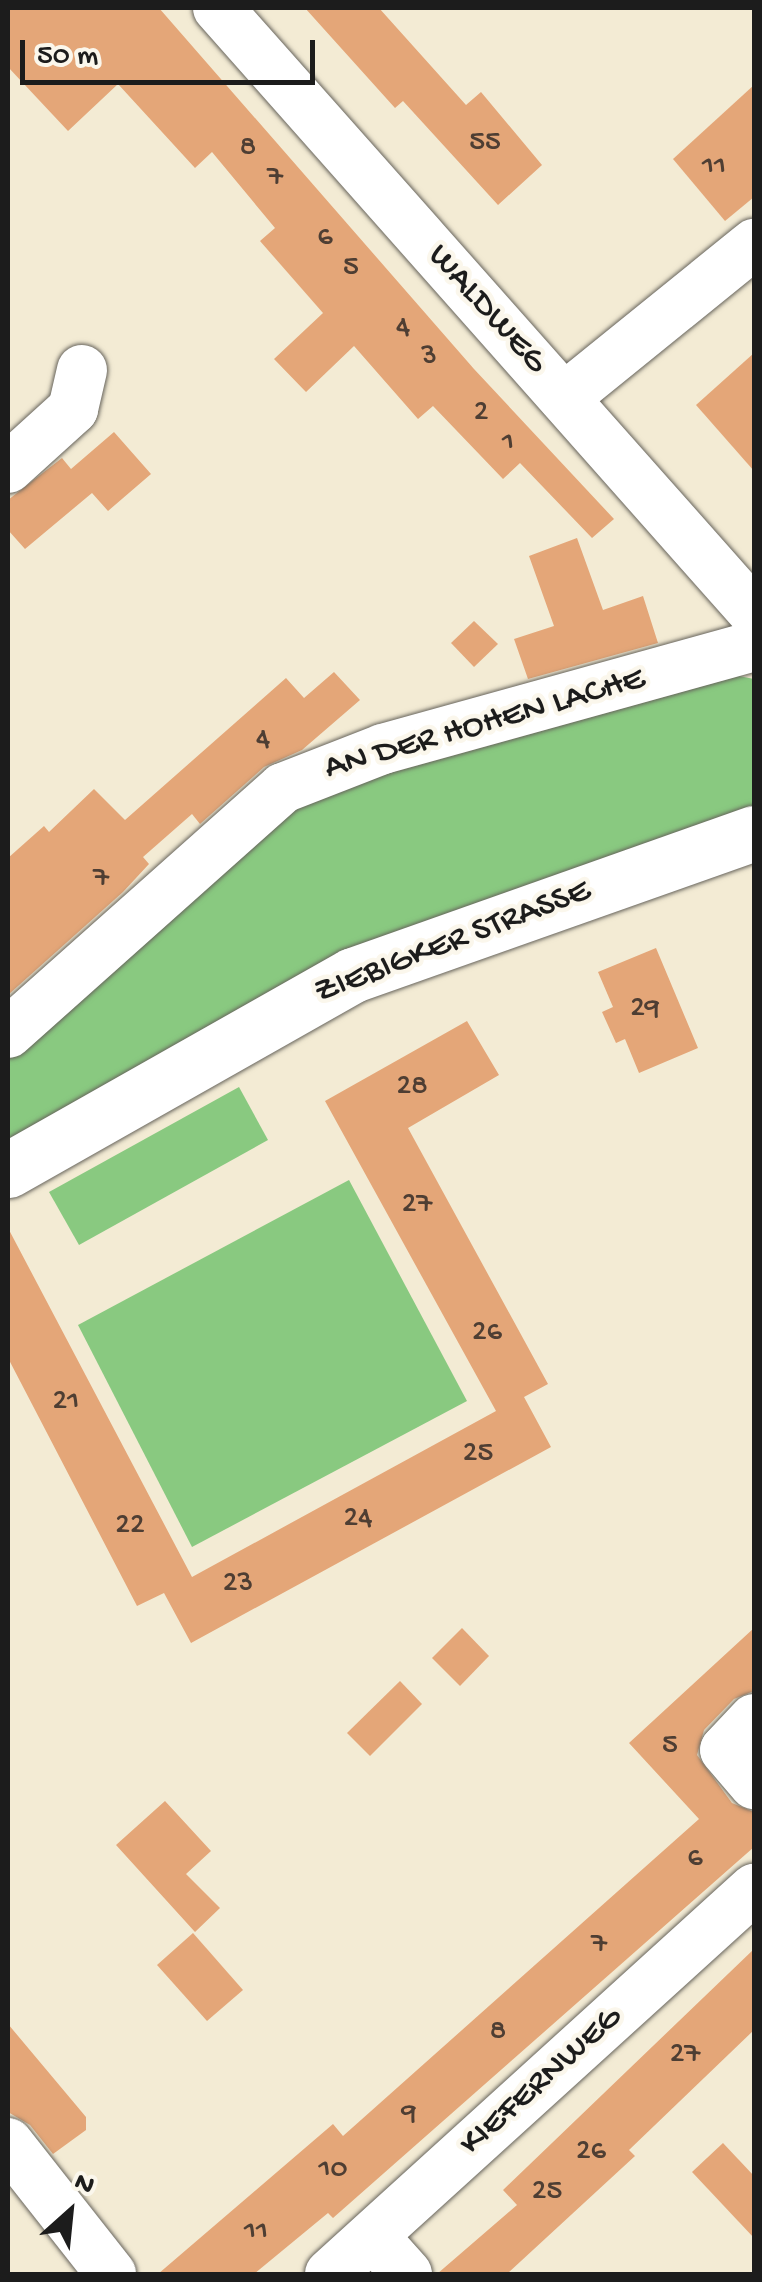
<!DOCTYPE html>
<html>
<head>
<meta charset="utf-8">
<style>
  body { margin:0 }
  #map { position:relative; width:762px; height:2282px; overflow:hidden; background:#f3ebd4; font-family:"Gochi Hand",sans-serif }
  div>[style] { position:absolute }
  .green>* { inset:0; background:#89c980 }
  .building>* { inset:0; background:#e4a678 }
  .roads { filter:drop-shadow(0 0 2px #67645c) drop-shadow(0 0 2px #67645c) }
  .minor>* { height:50px; margin:-25px; padding:0 25px; transform-origin:25px; border-radius:25px; background:#fff }
  .major>* { height:55px; margin:-27.5px; padding:0 27.5px; transform-origin:27.5px; border-radius:27.5px; background:#fff }
  span { translate:-50% -50%; white-space:nowrap; text-align:center; line-height:1.15; -webkit-text-stroke:9px #fbf7ec; paint-order:stroke }
  .number-label { font-size:30px; color:#4e3e33 }
  .number-label span { -webkit-text-stroke-width:0 }
  .street-label { font-size:35px; color:#1c1c1c }
  .frame { position:absolute; inset:0; border:10px solid #1c1c1c; pointer-events:none }
  .north { position:absolute; left:20px; top:2162px; width:100px; height:100px; -webkit-text-stroke:8px #fbf7ec; paint-order:stroke; rotate:27deg; font-size:28px; font-weight:700; line-height:40px; text-align:center; color:#1c1c1c }
  .north::after { content:''; display:block; margin:auto; width:35px; height:45px; background:#1c1c1c; clip-path:polygon(50% 0,100% 100%,50% 72%,0 100%) }
  .scale { position:absolute; left:20px; top:40px; width:295px; height:45px; box-sizing:border-box; border:5px solid #1c1c1c; border-top:0; padding-left:12px; font-size:30px; line-height:35px; white-space:nowrap; color:#1c1c1c; -webkit-text-stroke:8px #fbf7ec; paint-order:stroke }
</style>
</head>
<body>
<div id="map">
  <div class="green">
    <i style="clip-path:polygon(739px 676px,754px 679px,754px 808px,294px 981px,8px 1141px,8px 1047px,275px 805px)"></i>
    <i style="clip-path:polygon(239px 1087px,268px 1140px,79px 1245px,49px 1192px)"></i>
    <i style="clip-path:polygon(349px 1180px,467px 1401px,192px 1547px,78px 1325px)"></i>
  </div>
  <div class="building">
    <i style="clip-path:polygon(8px 8px,159px 8px,474px 369px,614px 519px,592px 538px,520px 463px,503px 479px,433px 406px,418px 419px,354px 346px,306px 392px,274px 359px,323px 313px,260px 241px,275px 228px,212px 152px,195px 168px,118px 84px,68px 131px,8px 67px)"></i>
    <i style="clip-path:polygon(305px 8px,379px 8px,466px 105px,481px 92px,542px 165px,498px 205px,403px 101px,395px 108px)"></i>
    <i style="clip-path:polygon(754px 85px,754px 197px,725px 221px,673px 159px)"></i>
    <i style="clip-path:polygon(754px 353px,754px 471px,696px 405px)"></i>
    <i style="clip-path:polygon(114px 432px,151px 474px,108px 511px,92px 493px,25px 549px,8px 530px,8px 500px,62px 458px,71px 469px)"></i>
    <i style="clip-path:polygon(577px 538px,603px 610px,643px 596px,658px 643px,528px 679px,514px 639px,554px 626px,529px 556px)"></i>
    <i style="clip-path:polygon(474px 621px,498px 644px,474px 667px,451px 643px)"></i>
    <i style="clip-path:polygon(334px 672px,360px 700px,302px 750px,264px 767px,200px 824px,192px 814px,143px 857px,149px 864px,123px 892px,8px 995px,8px 858px,44px 826px,49px 832px,94px 789px,125px 820px,286px 678px,304px 698px)"></i>
    <i style="clip-path:polygon(656px 948px,698px 1048px,639px 1073px,625px 1039px,616px 1043px,602px 1012px,613px 1007px,598px 972px)"></i>
    <i style="clip-path:polygon(467px 1021px,499px 1075px,408px 1128px,548px 1384px,524px 1397px,551px 1447px,191px 1643px,164px 1593px,137px 1606px,8px 1358px,8px 1228px,192px 1577px,496px 1411px,325px 1101px)"></i>
    <i style="clip-path:polygon(462px 1628px,489px 1656px,460px 1686px,432px 1658px)"></i>
    <i style="clip-path:polygon(754px 1628px,754px 1691px,734px 1699px,704px 1730px,697px 1755px,732px 1803px,754px 1812px,754px 1847px,333px 2218px,328px 2213px,254px 2274px,158px 2274px,333px 2124px,343px 2136px,699px 1819px,629px 1743px)"></i>
    <i style="clip-path:polygon(400px 1681px,422px 1704px,370px 1756px,347px 1733px)"></i>
    <i style="clip-path:polygon(165px 1801px,211px 1851px,186px 1874px,220px 1908px,195px 1932px,116px 1845px)"></i>
    <i style="clip-path:polygon(193px 1933px,243px 1990px,207px 2021px,157px 1965px)"></i>
    <i style="clip-path:polygon(754px 1949px,754px 2030px,629px 2150px,635px 2156px,507px 2274px,437px 2274px,517px 2205px,503px 2190px)"></i>
    <i style="clip-path:polygon(8px 2024px,86px 2117px,86px 2130px,53px 2154px,30px 2125px,8px 2112px)"></i>
    <i style="clip-path:polygon(723px 2143px,754px 2176px,754px 2238px,692px 2172px)"></i>
  </div>
  <div class="roads">
    <div class="minor">
      <i style="left:218px;top:8px;width:808px;rotate:48.46deg"></i>
      <i style="left:564px;top:398px;width:245px;rotate:-39deg"></i>
      <i style="left:8px;top:468px;width:88px;rotate:-42.2deg"></i>
      <i style="left:73px;top:409px;width:40px;rotate:-77deg"></i>
      <i style="left:8px;top:1033px;width:368px;rotate:-41.7deg"></i>
      <i style="left:283px;top:788px;width:107px;rotate:-21.3deg"></i>
      <i style="left:383px;top:749px;width:385px;rotate:-15.5deg"></i>
      <i style="left:754px;top:1719px;width:42px;rotate:133.1deg"></i>
      <i style="left:725px;top:1750px;width:45px;rotate:49.5deg"></i>
      <i style="left:8px;top:2143px;width:167px;rotate:51.8deg"></i>
      <i style="left:373px;top:2236px;width:51px;rotate:48.2deg"></i>
      <i style="left:330px;top:2274px;width:573px;rotate:-42.24deg"></i>
    </div>
    <div class="major">
      <i style="left:8px;top:1170px;width:396px;rotate:-29.5deg"></i>
      <i style="left:353px;top:975px;width:425px;rotate:-19.5deg"></i>
    </div>
  </div>
  <div class="number-label">
    <span style="left:485px;top:144px">55</span>
    <span style="left:248px;top:149px">8</span>
    <span style="left:714px;top:168px">11</span>
    <span style="left:275px;top:179px">7</span>
    <span style="left:325px;top:239px">6</span>
    <span style="left:351px;top:269px">5</span>
    <span style="left:403px;top:329px">4</span>
    <span style="left:429px;top:358px">3</span>
    <span style="left:481px;top:414px">2</span>
    <span style="left:508px;top:444px">1</span>
    <span style="left:263px;top:741px">4</span>
    <span style="left:101px;top:880px">7</span>
    <span style="left:645px;top:1010px">29</span>
    <span style="left:412px;top:1088px">28</span>
    <span style="left:417px;top:1206px">27</span>
    <span style="left:487px;top:1334px">26</span>
    <span style="left:66px;top:1403px">21</span>
    <span style="left:478px;top:1455px">25</span>
    <span style="left:358px;top:1520px">24</span>
    <span style="left:130px;top:1527px">22</span>
    <span style="left:238px;top:1585px">23</span>
    <span style="left:670px;top:1747px">5</span>
    <span style="left:695px;top:1860px">6</span>
    <span style="left:599px;top:1946px">7</span>
    <span style="left:498px;top:2033px">8</span>
    <span style="left:685px;top:2056px">27</span>
    <span style="left:409px;top:2115px">9</span>
    <span style="left:591px;top:2153px">26</span>
    <span style="left:333px;top:2171px">10</span>
    <span style="left:547px;top:2193px">25</span>
    <span style="left:256px;top:2233px">11</span>
  </div>
  <div class="street-label">
    <span style="left:486px;top:310px;rotate:48deg">WALDWEG</span>
    <span style="left:485px;top:725px;rotate:-16deg">AN DER HOHEN LACHE</span>
    <span style="left:453px;top:943px;rotate:-21deg">ZIEBIGKER STRASSE</span>
    <span style="left:542px;top:2082px;rotate:-42deg">KIEFERNWEG</span>
  </div>
  <div class="frame"></div>
  <div class="north">N</div>
  <div class="scale">50 m</div>
</div>
</body>
</html>
